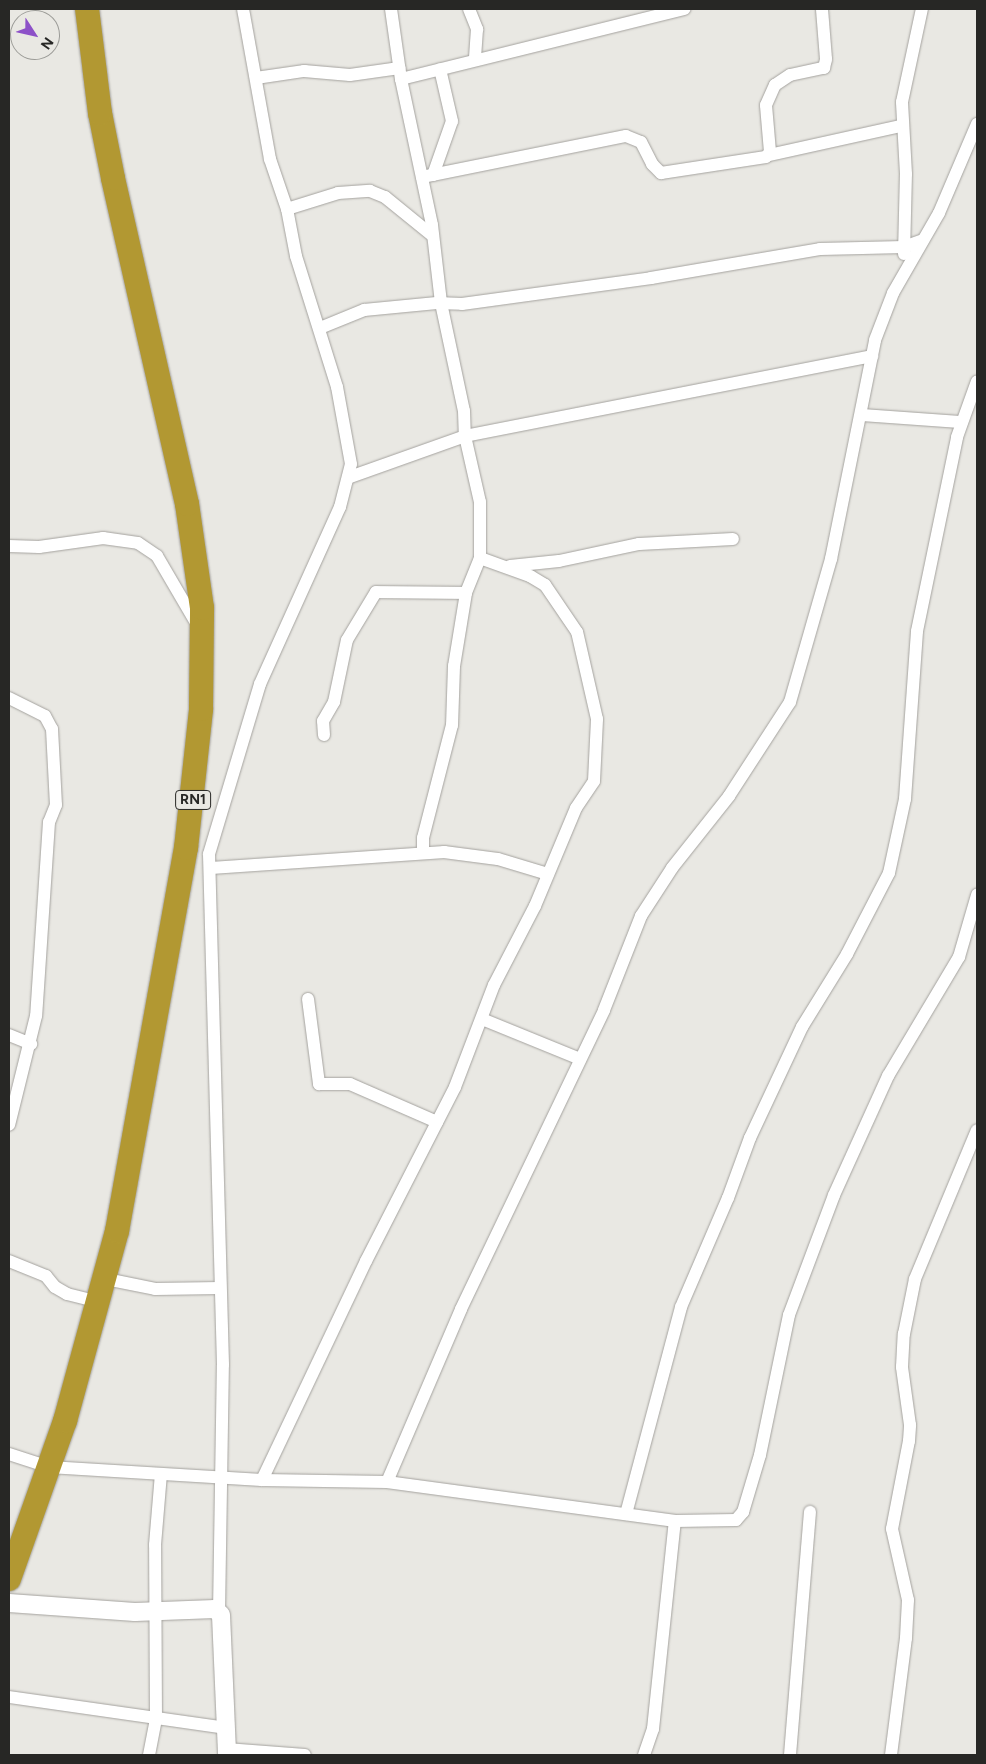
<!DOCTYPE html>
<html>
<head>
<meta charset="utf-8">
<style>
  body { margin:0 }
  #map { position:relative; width:986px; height:1764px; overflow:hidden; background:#e9e8e3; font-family:Figtree,sans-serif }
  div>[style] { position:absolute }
  .roads { filter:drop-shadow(0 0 1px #a4a29e) drop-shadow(0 0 1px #a4a29e) }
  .street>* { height:12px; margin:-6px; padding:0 6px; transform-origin:6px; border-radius:6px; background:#fff }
  .secondary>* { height:18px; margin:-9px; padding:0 9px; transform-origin:9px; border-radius:9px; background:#fff }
  .highway>* { height:24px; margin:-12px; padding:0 12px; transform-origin:12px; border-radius:12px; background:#b29832 }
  span { translate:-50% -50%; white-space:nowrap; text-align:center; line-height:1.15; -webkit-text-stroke:5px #e9e8e3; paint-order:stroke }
  .shield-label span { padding:1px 4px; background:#e9e8e3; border:1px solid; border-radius:4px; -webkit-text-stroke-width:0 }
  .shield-label { font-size:14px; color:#272725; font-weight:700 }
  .frame { position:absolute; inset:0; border:10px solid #272725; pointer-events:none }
  .north { position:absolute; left:10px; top:10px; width:50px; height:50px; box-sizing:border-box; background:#e9e8e3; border:1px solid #9b9b97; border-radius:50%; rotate:125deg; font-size:14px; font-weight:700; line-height:20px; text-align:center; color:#272725 }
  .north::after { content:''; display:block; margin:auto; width:18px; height:22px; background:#8d51c8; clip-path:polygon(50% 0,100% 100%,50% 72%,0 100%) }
</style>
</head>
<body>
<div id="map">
  <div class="roads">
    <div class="street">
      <i style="left:391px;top:9px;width:71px;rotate:81.9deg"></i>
      <i style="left:401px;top:79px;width:149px;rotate:78deg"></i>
      <i style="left:432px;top:225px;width:79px;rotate:83.4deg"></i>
      <i style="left:441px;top:303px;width:110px;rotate:78deg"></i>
      <i style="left:464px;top:411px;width:25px;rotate:88deg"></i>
      <i style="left:465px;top:436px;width:68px;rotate:77.2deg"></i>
      <i style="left:480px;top:502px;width:56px;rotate:90deg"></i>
      <i style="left:480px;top:558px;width:38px;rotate:112deg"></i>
      <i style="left:466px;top:593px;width:74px;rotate:99.3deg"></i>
      <i style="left:454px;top:666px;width:59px;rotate:91.9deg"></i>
      <i style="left:452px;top:725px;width:117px;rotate:104.4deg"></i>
      <i style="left:423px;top:838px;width:15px;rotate:90deg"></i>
      <i style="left:469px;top:9px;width:22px;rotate:68deg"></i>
      <i style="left:477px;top:29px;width:30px;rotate:94deg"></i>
      <i style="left:256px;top:78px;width:49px;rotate:-8.3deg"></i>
      <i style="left:304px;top:71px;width:46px;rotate:5deg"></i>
      <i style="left:350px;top:75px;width:50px;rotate:-8deg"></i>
      <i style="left:401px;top:79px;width:292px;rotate:-13.9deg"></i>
      <i style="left:769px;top:155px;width:135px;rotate:-12.4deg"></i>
      <i style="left:433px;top:175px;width:57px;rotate:-70.6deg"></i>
      <i style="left:452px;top:121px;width:53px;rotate:-103deg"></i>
      <i style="left:422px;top:177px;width:208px;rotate:-11.4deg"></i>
      <i style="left:626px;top:136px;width:16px;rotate:22deg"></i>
      <i style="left:641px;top:142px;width:25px;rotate:63deg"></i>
      <i style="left:652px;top:164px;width:13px;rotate:45deg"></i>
      <i style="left:661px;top:173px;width:106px;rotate:-8.7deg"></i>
      <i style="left:766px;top:157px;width:6px;rotate:-51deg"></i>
      <i style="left:770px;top:152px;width:47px;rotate:-94.9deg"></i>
      <i style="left:766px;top:105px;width:22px;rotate:-66deg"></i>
      <i style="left:775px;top:85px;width:18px;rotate:-34deg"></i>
      <i style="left:790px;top:75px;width:35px;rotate:-12deg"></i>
      <i style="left:824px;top:68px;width:9px;rotate:-77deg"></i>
      <i style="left:826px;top:59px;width:50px;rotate:-94.6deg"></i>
      <i style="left:287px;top:209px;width:53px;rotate:-17.4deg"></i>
      <i style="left:338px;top:193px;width:32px;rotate:-4deg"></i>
      <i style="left:370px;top:191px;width:16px;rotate:22deg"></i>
      <i style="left:385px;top:197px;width:62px;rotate:39.1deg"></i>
      <i style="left:904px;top:254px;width:80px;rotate:-88.6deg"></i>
      <i style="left:906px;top:174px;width:72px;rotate:-93.2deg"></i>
      <i style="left:902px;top:102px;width:95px;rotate:-77.9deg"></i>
      <i style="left:320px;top:328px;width:48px;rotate:-22.2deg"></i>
      <i style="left:364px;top:310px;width:73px;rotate:-5.5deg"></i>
      <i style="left:437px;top:303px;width:25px;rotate:2deg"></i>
      <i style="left:462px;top:304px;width:191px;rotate:-7.8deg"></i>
      <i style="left:651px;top:278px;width:171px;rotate:-9.7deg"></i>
      <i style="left:820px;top:249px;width:84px;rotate:-1.4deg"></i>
      <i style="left:904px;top:247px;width:20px;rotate:-20deg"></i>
      <i style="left:861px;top:415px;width:100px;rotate:4deg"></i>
      <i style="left:350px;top:477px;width:122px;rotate:-19.6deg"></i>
      <i style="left:465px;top:436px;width:415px;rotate:-11.1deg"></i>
      <i style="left:9px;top:546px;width:30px;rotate:2deg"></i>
      <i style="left:39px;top:547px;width:65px;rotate:-8deg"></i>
      <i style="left:103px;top:538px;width:35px;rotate:8deg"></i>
      <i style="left:138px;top:543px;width:23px;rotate:34deg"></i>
      <i style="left:157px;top:556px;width:83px;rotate:59.7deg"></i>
      <i style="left:510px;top:566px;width:49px;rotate:-5.8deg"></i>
      <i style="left:559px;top:561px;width:82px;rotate:-12deg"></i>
      <i style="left:639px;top:544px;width:94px;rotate:-3deg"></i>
      <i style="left:9px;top:698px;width:40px;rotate:26.6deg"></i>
      <i style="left:45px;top:716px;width:15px;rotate:62deg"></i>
      <i style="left:52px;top:729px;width:76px;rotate:87deg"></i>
      <i style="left:56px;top:805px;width:18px;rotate:112deg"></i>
      <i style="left:49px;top:822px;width:194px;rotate:93.8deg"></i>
      <i style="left:36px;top:1016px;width:112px;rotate:103.9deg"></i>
      <i style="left:324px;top:735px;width:14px;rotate:-94deg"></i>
      <i style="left:323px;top:721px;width:22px;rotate:-60deg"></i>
      <i style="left:334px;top:702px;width:63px;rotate:-78.2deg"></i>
      <i style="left:347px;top:640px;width:56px;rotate:-58.9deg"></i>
      <i style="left:376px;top:592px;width:90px;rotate:0.6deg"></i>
      <i style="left:211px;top:868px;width:234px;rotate:-3.9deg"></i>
      <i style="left:444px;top:852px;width:54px;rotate:7.4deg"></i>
      <i style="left:498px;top:859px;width:52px;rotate:16.7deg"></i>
      <i style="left:308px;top:999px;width:86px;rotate:82.6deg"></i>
      <i style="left:319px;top:1084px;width:31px"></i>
      <i style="left:350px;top:1084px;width:95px;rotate:23.6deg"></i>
      <i style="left:482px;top:1019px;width:106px;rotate:22.2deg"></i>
      <i style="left:9px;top:1035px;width:24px;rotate:22deg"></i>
      <i style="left:9px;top:1261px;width:40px;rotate:22deg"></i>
      <i style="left:46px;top:1276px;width:14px;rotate:51deg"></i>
      <i style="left:55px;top:1287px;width:14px;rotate:30deg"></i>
      <i style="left:67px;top:1294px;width:34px;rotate:14deg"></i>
      <i style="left:106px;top:1279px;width:50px;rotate:11.5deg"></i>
      <i style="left:155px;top:1289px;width:65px;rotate:-0.9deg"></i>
      <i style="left:9px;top:1454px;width:42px;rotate:18deg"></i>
      <i style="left:49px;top:1467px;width:213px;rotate:3.5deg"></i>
      <i style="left:262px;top:1480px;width:125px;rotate:0.9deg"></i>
      <i style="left:387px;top:1482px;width:291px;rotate:7.7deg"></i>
      <i style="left:675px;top:1521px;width:61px;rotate:-0.9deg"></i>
      <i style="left:736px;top:1520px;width:11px;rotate:-49deg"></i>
      <i style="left:743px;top:1512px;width:59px;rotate:-73.4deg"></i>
      <i style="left:760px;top:1455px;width:143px;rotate:-78.3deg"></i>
      <i style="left:789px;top:1315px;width:128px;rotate:-69.4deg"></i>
      <i style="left:834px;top:1195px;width:131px;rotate:-65.6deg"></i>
      <i style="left:888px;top:1076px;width:139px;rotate:-59.2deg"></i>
      <i style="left:959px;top:957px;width:65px;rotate:-73.8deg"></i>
      <i style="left:262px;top:1480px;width:242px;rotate:-64.6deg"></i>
      <i style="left:366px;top:1261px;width:195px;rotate:-62.9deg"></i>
      <i style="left:455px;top:1087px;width:109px;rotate:-69.1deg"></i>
      <i style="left:494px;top:985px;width:89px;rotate:-62.6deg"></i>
      <i style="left:535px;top:906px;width:106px;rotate:-67.3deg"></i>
      <i style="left:576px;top:808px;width:32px;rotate:-56deg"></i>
      <i style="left:594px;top:781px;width:62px;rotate:-87.2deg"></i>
      <i style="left:597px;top:719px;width:89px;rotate:-102.9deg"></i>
      <i style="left:577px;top:632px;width:57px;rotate:-124.2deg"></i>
      <i style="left:545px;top:585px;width:17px;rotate:-149deg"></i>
      <i style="left:530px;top:576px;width:53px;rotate:-160.2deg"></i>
      <i style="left:387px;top:1482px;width:188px;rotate:-66.8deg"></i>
      <i style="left:461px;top:1309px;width:331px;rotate:-64.4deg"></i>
      <i style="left:604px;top:1010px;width:101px;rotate:-68.5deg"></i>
      <i style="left:641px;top:916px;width:57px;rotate:-57.1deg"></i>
      <i style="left:672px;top:868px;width:92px;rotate:-51.6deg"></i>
      <i style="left:729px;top:796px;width:112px;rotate:-57deg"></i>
      <i style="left:790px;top:702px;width:149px;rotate:-74deg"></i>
      <i style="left:831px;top:559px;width:223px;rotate:-78.6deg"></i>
      <i style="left:875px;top:340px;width:50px;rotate:-69deg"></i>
      <i style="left:893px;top:293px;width:92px;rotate:-60.1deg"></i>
      <i style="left:939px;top:213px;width:97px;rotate:-66.9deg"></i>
      <i style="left:626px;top:1514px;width:214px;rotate:-75.1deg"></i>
      <i style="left:681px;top:1307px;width:119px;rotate:-66.7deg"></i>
      <i style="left:728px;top:1198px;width:64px;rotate:-69.9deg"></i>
      <i style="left:750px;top:1138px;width:123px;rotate:-64.9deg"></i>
      <i style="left:802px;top:1027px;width:86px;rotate:-58.3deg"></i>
      <i style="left:847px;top:954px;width:91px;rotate:-62.6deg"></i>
      <i style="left:889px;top:873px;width:76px;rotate:-77.8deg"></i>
      <i style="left:905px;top:799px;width:168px;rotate:-85.9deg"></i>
      <i style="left:917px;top:631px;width:198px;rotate:-78.3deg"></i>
      <i style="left:957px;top:437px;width:59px;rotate:-70.3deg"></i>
      <i style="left:219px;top:1613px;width:248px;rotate:-89.1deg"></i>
      <i style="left:223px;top:1365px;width:511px;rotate:-91.57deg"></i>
      <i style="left:209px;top:854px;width:177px;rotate:-73.3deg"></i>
      <i style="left:260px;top:684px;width:194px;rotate:-65.7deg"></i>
      <i style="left:340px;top:507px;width:44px;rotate:-75.7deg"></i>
      <i style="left:351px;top:464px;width:78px;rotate:-100.3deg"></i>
      <i style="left:337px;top:387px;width:137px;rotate:-107.4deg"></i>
      <i style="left:296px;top:256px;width:48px;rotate:-100.8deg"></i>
      <i style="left:287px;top:209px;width:53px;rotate:-108.8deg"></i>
      <i style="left:270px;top:159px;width:152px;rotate:-100.2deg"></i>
      <i style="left:9px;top:1697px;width:219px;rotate:8.1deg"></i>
      <i style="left:226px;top:1749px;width:79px;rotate:4.3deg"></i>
      <i style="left:149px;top:1755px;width:37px;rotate:-79deg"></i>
      <i style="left:156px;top:1719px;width:174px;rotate:-90.3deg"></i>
      <i style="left:155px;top:1545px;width:71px;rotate:-85.2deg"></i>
      <i style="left:644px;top:1755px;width:28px;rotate:-71deg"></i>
      <i style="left:653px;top:1729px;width:209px;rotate:-84deg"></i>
      <i style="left:790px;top:1755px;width:244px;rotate:-85.3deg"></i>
      <i style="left:891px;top:1755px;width:118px;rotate:-82.7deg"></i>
      <i style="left:906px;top:1638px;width:38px;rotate:-87deg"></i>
      <i style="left:908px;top:1600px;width:73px;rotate:-102.7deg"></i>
      <i style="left:892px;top:1529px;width:90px;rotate:-79.1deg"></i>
      <i style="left:909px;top:1441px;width:16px;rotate:-86deg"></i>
      <i style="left:910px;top:1425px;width:59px;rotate:-97.9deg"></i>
      <i style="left:902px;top:1367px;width:33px;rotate:-87deg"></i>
      <i style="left:904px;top:1334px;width:56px;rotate:-78.7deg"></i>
      <i style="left:915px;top:1279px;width:161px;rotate:-67.4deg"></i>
    </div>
    <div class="secondary">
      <i style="left:9px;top:1603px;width:126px;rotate:4.1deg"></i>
      <i style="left:135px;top:1612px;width:80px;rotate:-2.1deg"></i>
      <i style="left:215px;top:1609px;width:8px;rotate:45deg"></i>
      <i style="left:221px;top:1615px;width:140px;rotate:87.5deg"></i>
    </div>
    <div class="highway">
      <i style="left:9px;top:1579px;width:168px;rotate:-70.5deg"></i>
      <i style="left:65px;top:1421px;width:197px;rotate:-74.7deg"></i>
      <i style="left:117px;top:1231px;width:389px;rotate:-79.8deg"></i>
      <i style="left:186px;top:848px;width:140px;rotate:-83.8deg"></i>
      <i style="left:201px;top:709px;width:101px;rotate:-89.4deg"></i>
      <i style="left:202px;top:608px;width:105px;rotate:-98.2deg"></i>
      <i style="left:187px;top:504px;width:334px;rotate:-102.8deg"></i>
      <i style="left:113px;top:178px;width:66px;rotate:-101.3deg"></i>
      <i style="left:100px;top:113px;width:105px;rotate:-97.1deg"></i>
    </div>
  </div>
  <div class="shield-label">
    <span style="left:193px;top:800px">RN1</span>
  </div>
  <div class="frame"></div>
  <div class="north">N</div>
</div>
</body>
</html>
